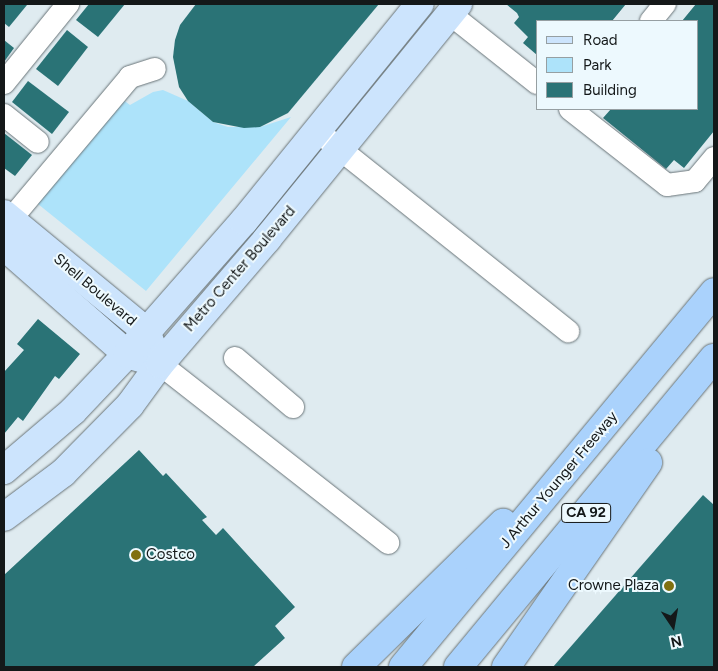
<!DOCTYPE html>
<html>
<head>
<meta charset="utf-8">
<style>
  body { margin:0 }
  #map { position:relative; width:718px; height:671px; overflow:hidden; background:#dfebf0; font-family:Figtree,sans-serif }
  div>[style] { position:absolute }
  .green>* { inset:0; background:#ade3fa }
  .building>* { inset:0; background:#2a7376 }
  .roads { filter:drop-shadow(0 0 1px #697478) drop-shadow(0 0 1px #697478) }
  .minor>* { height:22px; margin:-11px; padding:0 11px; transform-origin:11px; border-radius:11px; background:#fff }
  .major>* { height:28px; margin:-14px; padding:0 14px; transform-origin:14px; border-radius:14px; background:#cce4fd }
  .highway>* { height:28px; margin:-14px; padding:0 14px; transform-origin:14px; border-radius:14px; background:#aad2fc }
  .dots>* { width:14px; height:14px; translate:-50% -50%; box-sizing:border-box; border:2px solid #edf9fe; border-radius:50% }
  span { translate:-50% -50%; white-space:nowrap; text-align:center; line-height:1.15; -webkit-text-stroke:4px #edf9fe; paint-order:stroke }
  .shield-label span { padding:1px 4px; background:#edf9fe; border:1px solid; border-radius:4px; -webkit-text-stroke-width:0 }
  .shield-label { font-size:14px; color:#141819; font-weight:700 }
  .street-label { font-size:15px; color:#141819 }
  .poi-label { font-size:15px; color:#141819 }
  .left { translate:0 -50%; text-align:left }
  .right { translate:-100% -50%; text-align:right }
  .frame { position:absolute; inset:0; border:5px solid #141819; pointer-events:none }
  .legend { position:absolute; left:536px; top:20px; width:162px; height:90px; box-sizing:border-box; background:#edf9fe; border:1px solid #969fa2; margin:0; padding:6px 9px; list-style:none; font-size:15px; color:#141819 }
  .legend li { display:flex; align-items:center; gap:10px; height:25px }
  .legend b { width:25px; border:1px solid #969fa2 }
  .north { position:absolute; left:648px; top:601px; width:50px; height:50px; -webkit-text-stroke:4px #edf9fe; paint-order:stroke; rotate:168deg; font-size:14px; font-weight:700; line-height:20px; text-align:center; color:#141819 }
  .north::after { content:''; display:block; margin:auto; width:18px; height:22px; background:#141819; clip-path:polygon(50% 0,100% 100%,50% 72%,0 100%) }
</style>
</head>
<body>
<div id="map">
  <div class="green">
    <i style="clip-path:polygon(163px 90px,188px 101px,213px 122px,228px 127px,260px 127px,291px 117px,146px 291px,33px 200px,118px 96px,130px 105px,153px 92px)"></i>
  </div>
  <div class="building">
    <i style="clip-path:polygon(4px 4px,27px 5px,9px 27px,4px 23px)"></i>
    <i style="clip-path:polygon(89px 4px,125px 4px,98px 37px,76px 20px)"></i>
    <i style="clip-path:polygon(196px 4px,379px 4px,288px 113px,260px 127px,244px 128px,213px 122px,188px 101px,179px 87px,173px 57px,175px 40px,180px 25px)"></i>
    <i style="clip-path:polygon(506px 4px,626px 4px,612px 21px,537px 21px,537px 55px,523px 43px,528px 37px,514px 23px,519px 17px,517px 13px)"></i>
    <i style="clip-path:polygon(696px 4px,714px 4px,714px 131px,684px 168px,674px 160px,666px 169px,603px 118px,611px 109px,697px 109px,697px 21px,682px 21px)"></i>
    <i style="clip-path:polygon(67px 30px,88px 47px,58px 86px,36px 69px)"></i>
    <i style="clip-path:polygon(4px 40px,14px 48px,4px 62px)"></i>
    <i style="clip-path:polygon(28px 81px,69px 112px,52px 134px,12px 102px)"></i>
    <i style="clip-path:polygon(4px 133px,32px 155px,15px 176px,4px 168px)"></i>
    <i style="clip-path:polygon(38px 319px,80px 354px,59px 379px,55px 376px,23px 421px,18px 417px,4px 434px,4px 372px,24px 350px,17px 344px)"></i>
    <i style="clip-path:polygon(139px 450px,163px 476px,166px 473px,207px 517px,202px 520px,216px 535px,223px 528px,295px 607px,275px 626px,285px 638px,253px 667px,4px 667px,4px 575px)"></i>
    <i style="clip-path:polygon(703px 495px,714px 505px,714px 667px,553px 667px)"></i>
  </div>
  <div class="roads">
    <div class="minor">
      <i style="left:450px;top:14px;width:111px;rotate:38.4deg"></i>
      <i style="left:651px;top:21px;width:22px;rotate:-51deg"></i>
      <i style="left:4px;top:83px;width:102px;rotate:-51deg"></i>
      <i style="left:570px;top:109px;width:123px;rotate:38.1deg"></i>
      <i style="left:667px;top:185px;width:28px;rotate:-8deg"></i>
      <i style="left:695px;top:181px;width:30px;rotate:-50deg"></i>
      <i style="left:4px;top:115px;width:43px;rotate:38.5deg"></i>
      <i style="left:326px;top:138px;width:310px;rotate:38.6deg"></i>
      <i style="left:11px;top:219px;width:185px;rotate:-50deg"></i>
      <i style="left:130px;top:77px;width:26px;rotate:-18deg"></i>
      <i style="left:235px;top:358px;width:76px;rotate:40.2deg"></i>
      <i style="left:160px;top:364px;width:290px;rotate:38.1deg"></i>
    </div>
    <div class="major">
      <i style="left:4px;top:214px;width:184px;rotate:39.5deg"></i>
      <i style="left:146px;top:331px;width:19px;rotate:69deg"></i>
      <i style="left:4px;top:246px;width:164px;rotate:41.3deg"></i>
      <i style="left:127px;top:354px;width:17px;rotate:17deg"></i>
      <i style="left:4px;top:470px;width:91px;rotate:-40.5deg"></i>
      <i style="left:73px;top:411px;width:79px;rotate:-46.5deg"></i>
      <i style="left:127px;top:354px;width:177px;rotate:-48.7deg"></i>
      <i style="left:244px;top:221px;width:279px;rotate:-51deg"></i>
      <i style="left:4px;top:517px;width:74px;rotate:-36.7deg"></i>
      <i style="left:63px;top:473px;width:95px;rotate:-45.4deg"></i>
      <i style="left:130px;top:405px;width:51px;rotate:-53.8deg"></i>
      <i style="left:160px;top:364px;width:165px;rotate:-49.4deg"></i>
      <i style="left:267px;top:239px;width:303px;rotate:-50.9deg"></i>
    </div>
    <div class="highway">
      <i style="left:356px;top:667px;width:206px;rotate:-44.4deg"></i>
      <i style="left:403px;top:667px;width:487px;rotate:-50.3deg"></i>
      <i style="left:458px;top:667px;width:401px;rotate:-50.4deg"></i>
      <i style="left:506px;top:667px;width:249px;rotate:-55.2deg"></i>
    </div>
  </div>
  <div class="dots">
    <i style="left:136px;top:555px;background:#807010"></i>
    <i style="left:669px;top:586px;background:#807010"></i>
  </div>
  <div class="shield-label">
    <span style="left:586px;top:513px">CA 92</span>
  </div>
  <div class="street-label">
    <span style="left:240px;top:269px;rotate:-49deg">Metro Center Boulevard</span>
    <span style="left:95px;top:290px;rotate:40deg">Shell Boulevard</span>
    <span style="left:559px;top:480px;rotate:-50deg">J Arthur Younger Freeway</span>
  </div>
  <div class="poi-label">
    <span class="left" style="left:146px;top:555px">Costco</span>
    <span class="right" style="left:659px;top:586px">Crowne Plaza</span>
  </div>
  <div class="frame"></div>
  <ul class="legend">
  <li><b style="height:6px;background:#cce4fd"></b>Road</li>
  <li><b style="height:14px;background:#ade3fa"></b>Park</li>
  <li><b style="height:14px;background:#2a7376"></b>Building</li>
  </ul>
  <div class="north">N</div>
</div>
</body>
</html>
